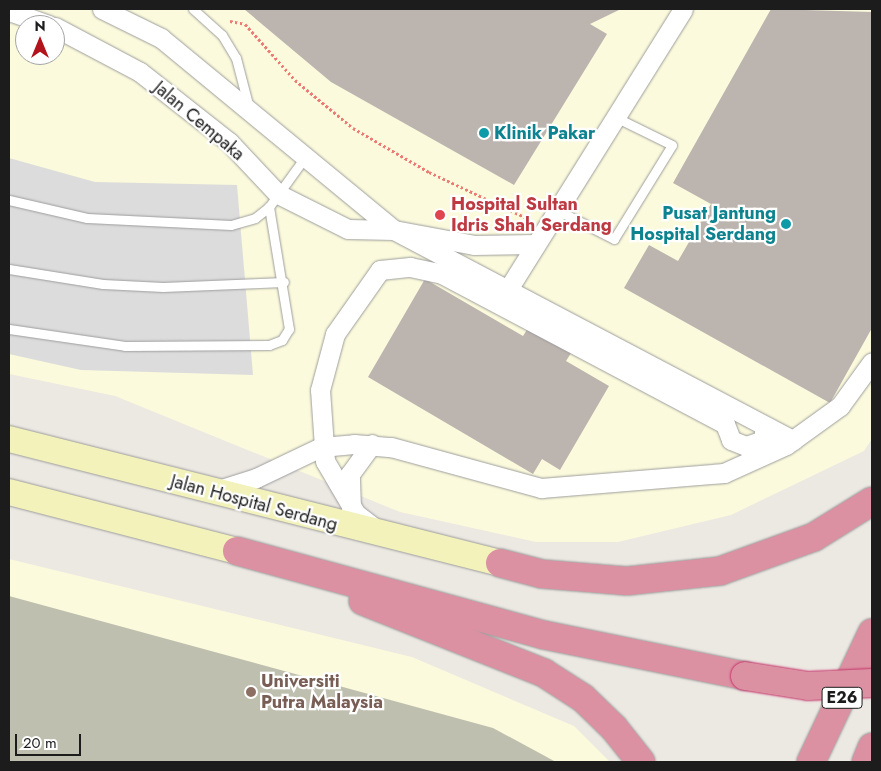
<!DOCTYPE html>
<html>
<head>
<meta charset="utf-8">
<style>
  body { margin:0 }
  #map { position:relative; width:881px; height:771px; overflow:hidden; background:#ece8e2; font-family:Jost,sans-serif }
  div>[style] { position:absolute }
  .education>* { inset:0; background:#fbfadc }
  .construction>* { inset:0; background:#bfbfaf }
  .parking>* { inset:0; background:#dcdcdc }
  .building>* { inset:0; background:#bcb4af }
  .path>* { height:3px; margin-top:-1.5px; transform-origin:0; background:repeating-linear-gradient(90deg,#eb7b75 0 2.5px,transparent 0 5px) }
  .roads { filter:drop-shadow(0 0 1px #9d9d9d) drop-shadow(0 0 1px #9d9d9d) }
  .service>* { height:9px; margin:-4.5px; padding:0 4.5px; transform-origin:4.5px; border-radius:4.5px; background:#fff }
  .minor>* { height:19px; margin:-9.5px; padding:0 9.5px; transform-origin:9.5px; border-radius:9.5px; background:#fff }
  .secondary>* { height:26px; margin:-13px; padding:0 13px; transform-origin:13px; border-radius:13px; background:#f2f2ba }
  .motorway>* { height:28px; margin:-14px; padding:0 14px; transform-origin:14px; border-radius:14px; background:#dc91a2 }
  .bridges { filter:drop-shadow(0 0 1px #c4356d) drop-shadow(0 0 1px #c4356d) }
  .motorway-bridge>* { height:28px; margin:-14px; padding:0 14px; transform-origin:14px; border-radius:14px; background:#dc91a2 }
  .dots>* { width:14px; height:14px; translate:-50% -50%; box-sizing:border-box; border:2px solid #fff; border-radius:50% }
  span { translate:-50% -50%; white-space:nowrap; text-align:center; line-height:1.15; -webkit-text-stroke:4.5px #fff; paint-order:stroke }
  .shield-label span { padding:1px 4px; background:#fff; border:1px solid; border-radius:4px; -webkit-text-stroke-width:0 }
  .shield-label { font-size:16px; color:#1c1c1c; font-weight:700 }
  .street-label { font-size:18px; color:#1c1c1c }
  .culture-label { font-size:18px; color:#0d838f; font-weight:700 }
  .left { translate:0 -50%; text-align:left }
  .right { translate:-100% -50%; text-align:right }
  .health-label { font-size:18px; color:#be3a42; font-weight:700 }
  .education-label { font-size:18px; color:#785e54; font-weight:700 }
  .frame { position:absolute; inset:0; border:10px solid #1c1c1c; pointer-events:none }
  .north { position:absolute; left:15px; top:15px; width:50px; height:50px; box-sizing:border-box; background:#fff; border:1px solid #a4a4a4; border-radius:50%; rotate:0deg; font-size:14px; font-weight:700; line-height:20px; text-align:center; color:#1c1c1c }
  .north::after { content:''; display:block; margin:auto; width:18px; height:22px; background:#b3141c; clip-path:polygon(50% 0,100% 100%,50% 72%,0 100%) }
  .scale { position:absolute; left:15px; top:734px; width:66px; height:22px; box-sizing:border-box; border:2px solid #1c1c1c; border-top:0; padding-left:6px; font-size:15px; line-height:18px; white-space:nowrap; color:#1c1c1c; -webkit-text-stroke:4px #fff; paint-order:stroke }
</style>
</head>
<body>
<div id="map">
  <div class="education">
    <i style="clip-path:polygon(evenodd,9px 9px,872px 9px,872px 439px,864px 451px,731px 515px,618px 542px,536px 542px,400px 512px,115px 396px,9px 374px,9px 9px,25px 25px,55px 25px,55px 55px,25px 55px,25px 25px)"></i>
    <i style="clip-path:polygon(9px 559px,412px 657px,574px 726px,610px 762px,9px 762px)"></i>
  </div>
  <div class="construction">
    <i style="clip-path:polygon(9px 596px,493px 728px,556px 762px,9px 762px)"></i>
  </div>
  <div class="parking">
    <i style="clip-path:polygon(9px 158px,95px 182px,237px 185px,253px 375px,81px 370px,9px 354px)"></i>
  </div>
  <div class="building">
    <i style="clip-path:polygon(244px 9px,621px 9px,590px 24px,607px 34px,514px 185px,331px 82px)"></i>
    <i style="clip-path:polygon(771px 9px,872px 12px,872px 328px,830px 403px,624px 288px,649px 245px,678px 261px,711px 204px,673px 183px)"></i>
    <i style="clip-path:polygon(425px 279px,523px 336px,530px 325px,573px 350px,566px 361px,609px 386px,560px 470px,542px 459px,533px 474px,368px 377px)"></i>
  </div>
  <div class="path">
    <i style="left:230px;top:21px;width:15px;rotate:11deg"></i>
    <i style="left:245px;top:24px;width:75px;rotate:48.2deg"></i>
    <i style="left:295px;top:80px;width:75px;rotate:39.6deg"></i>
    <i style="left:353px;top:128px;width:88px;rotate:30.1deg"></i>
    <i style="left:429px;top:172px;width:110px;rotate:25.2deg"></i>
  </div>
  <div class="roads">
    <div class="service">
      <i style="left:193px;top:9px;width:39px;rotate:42deg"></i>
      <i style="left:222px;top:35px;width:27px;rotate:59deg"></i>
      <i style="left:236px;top:58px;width:52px;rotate:75.4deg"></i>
      <i style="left:9px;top:200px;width:80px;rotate:13deg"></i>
      <i style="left:87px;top:218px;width:144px;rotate:2.8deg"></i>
      <i style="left:231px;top:225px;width:25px;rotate:-16deg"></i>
      <i style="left:255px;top:218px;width:18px;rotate:-38deg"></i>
      <i style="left:269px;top:207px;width:62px;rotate:-54.2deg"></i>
      <i style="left:557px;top:210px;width:64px;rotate:27deg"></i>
      <i style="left:614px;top:239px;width:110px;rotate:-58.3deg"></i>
      <i style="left:672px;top:145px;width:64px;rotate:-153.8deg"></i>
      <i style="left:9px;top:269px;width:95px;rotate:9.1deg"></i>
      <i style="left:103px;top:284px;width:60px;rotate:2.9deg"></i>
      <i style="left:163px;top:287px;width:121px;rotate:-2.4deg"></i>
      <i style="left:9px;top:329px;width:117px;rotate:8.3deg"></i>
      <i style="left:125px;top:346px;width:144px;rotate:-0.4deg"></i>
      <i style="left:269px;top:345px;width:14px;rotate:-21deg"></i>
      <i style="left:282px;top:340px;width:13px;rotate:-58deg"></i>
      <i style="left:289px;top:329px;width:124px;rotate:-99.3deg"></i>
    </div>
    <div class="minor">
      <i style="left:102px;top:9px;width:66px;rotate:26.2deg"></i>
      <i style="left:161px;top:38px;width:302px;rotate:39.5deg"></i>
      <i style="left:394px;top:230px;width:451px;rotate:27.8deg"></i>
      <i style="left:9px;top:11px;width:42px;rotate:19.3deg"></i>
      <i style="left:55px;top:27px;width:96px;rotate:27.9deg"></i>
      <i style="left:140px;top:72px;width:113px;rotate:38.2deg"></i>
      <i style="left:229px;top:142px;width:71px;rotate:46.7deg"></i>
      <i style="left:278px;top:194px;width:78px;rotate:26.6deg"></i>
      <i style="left:348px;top:229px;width:46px;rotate:1.2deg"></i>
      <i style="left:394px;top:230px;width:81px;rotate:10.6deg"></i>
      <i style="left:474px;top:245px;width:61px;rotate:-0.9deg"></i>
      <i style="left:507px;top:291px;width:332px;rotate:-58deg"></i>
      <i style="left:215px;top:491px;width:43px;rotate:-17.6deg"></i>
      <i style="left:256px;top:478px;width:72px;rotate:-25.5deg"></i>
      <i style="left:321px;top:447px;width:33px;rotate:-5deg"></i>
      <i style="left:354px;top:444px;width:37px;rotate:5deg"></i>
      <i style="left:391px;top:447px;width:156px;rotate:15.3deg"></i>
      <i style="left:541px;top:488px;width:184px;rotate:-4.7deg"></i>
      <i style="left:724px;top:473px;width:68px;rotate:-24.3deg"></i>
      <i style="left:786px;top:445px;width:67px;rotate:-35.8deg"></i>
      <i style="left:840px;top:406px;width:54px;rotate:-54deg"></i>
      <i style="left:351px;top:508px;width:34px;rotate:-92deg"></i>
      <i style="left:350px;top:474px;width:37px;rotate:-54deg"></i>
      <i style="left:376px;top:529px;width:25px;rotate:-143deg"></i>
      <i style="left:356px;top:514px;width:61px;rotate:-120.3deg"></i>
      <i style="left:325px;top:461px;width:71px;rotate:-94deg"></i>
      <i style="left:320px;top:390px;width:58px;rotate:-75deg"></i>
      <i style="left:335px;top:334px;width:78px;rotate:-54.9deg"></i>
      <i style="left:380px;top:270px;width:30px;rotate:-6deg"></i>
      <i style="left:410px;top:267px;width:33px;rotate:12deg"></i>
      <i style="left:442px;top:274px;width:320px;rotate:27.9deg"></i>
      <i style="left:725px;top:424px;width:17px;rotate:69deg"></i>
      <i style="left:731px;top:440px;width:16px;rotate:22deg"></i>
      <i style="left:746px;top:446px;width:18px;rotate:-19deg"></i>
      <i style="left:763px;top:440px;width:14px;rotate:-82deg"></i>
    </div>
    <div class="secondary">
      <i style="left:9px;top:439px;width:506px;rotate:14.17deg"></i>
      <i style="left:9px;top:492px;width:236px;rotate:14.5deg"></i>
    </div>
    <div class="motorway">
      <i style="left:237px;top:551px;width:318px;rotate:15.3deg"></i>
      <i style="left:544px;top:635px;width:205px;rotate:11.5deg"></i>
      <i style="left:500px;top:563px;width:43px;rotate:14.7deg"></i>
      <i style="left:542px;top:574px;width:85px;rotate:4.7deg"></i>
      <i style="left:627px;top:581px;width:94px;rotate:-6.1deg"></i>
      <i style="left:720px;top:571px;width:100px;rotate:-19.9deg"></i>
      <i style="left:814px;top:537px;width:68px;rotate:-31.8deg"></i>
      <i style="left:363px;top:601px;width:195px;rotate:21.7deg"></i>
      <i style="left:544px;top:673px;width:46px;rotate:32.7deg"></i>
      <i style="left:583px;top:698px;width:43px;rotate:44.1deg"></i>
      <i style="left:614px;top:728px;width:43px;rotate:51.5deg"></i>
      <i style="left:811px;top:762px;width:143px;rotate:-64.7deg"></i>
      <i style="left:866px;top:762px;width:16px;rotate:-68deg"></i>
    </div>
  </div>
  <div class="bridges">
    <div class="motorway-bridge">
      <i style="left:745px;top:676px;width:64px;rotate:9deg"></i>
      <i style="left:808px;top:686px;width:64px;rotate:-2.7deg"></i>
    </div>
  </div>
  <div class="dots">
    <i style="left:484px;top:133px;background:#0f9aa8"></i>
    <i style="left:440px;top:215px;background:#e0444e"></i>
    <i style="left:786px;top:224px;background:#0f9aa8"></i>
    <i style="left:251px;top:692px;background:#8d6e63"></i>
  </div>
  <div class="shield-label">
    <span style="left:842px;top:698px">E26</span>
  </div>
  <div class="street-label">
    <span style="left:199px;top:121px;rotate:40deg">Jalan Cempaka</span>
    <span style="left:254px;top:503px;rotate:15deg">Jalan Hospital Serdang</span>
  </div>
  <div class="culture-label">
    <span class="left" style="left:494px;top:133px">Klinik Pakar</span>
    <span class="right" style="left:776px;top:224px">Pusat Jantung<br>Hospital Serdang</span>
  </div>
  <div class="health-label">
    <span class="left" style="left:451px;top:215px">Hospital Sultan<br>Idris Shah Serdang</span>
  </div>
  <div class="education-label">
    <span class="left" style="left:261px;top:692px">Universiti<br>Putra Malaysia</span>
  </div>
  <div class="frame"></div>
  <div class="north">N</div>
  <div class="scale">20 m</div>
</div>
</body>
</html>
